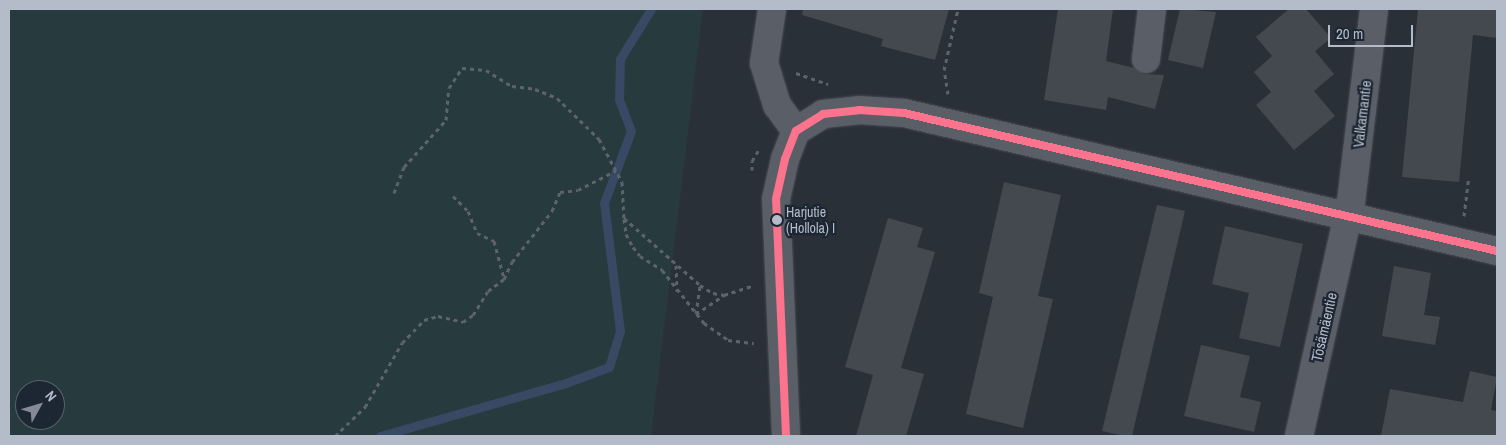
<!DOCTYPE html>
<html>
<head>
<meta charset="utf-8">
<style>
  body { margin:0 }
  #map { position:relative; width:1506px; height:445px; overflow:hidden; background:#2a3038; font-family:"Archivo Narrow",sans-serif }
  div>[style] { position:absolute }
  .green>* { inset:0; background:#273a3e }
  .stream>* { height:9px; margin:-4.5px; padding:0 4.5px; transform-origin:4.5px; border-radius:4.5px; background:#384963 }
  .building>* { inset:0; background:#444950 }
  .path>* { height:3px; margin-top:-1.5px; transform-origin:0; background:repeating-linear-gradient(90deg,#5d636a 0 4px,transparent 0 8px) }
  .roads { filter:drop-shadow(0 0 1px #484c53) drop-shadow(0 0 1px #484c53) }
  .minor>* { height:28px; margin:-14px; padding:0 14px; transform-origin:14px; border-radius:14px; background:#5a5e66 }
  .bus-1>* { height:8px; margin:-4px; padding:0 4px; transform-origin:4px; border-radius:4px; background:#fc738d }
  .dots>* { width:14px; height:14px; translate:-50% -50%; box-sizing:border-box; border:2px solid #1d2633; border-radius:50% }
  span { translate:-50% -50%; white-space:nowrap; text-align:center; line-height:1.15; -webkit-text-stroke:4.5px #1d2633; paint-order:stroke }
  .bus-label { font-size:14px; color:#b4bcc9 }
  .left { translate:0 -50%; text-align:left }
  .street-label { font-size:15px; color:#b4bcc9 }
  .frame { position:absolute; inset:0; border:10px solid #b4bcc9; pointer-events:none }
  .north { position:absolute; left:15px; top:380px; width:50px; height:50px; box-sizing:border-box; background:#1d2633; border:1px solid #59626f; border-radius:50%; rotate:51deg; font-size:14px; font-weight:700; line-height:20px; text-align:center; color:#b4bcc9 }
  .north::after { content:''; display:block; margin:auto; width:18px; height:22px; background:#848b96; clip-path:polygon(50% 0,100% 100%,50% 72%,0 100%) }
  .scale { position:absolute; left:1328px; top:25px; width:85px; height:22px; box-sizing:border-box; border:2px solid #b4bcc9; border-top:0; padding-left:6px; font-size:15px; line-height:18px; white-space:nowrap; color:#b4bcc9; -webkit-text-stroke:4px #1d2633; paint-order:stroke }
</style>
</head>
<body>
<div id="map">
  <div class="green">
    <i style="clip-path:polygon(evenodd,9px 9px,703px 9px,651px 436px,9px 436px,9px 9px,25px 390px,55px 390px,55px 420px,25px 420px,25px 390px)"></i>
  </div>
  <div class="stream">
    <i style="left:380px;top:436px;width:190px;rotate:-15.9deg"></i>
    <i style="left:563px;top:384px;width:49px;rotate:-20.3deg"></i>
    <i style="left:609px;top:367px;width:38px;rotate:-73deg"></i>
    <i style="left:620px;top:331px;width:129px;rotate:-97.1deg"></i>
    <i style="left:604px;top:203px;width:77px;rotate:-69.4deg"></i>
    <i style="left:631px;top:131px;width:33px;rotate:-111deg"></i>
    <i style="left:619px;top:100px;width:41px;rotate:-88.6deg"></i>
    <i style="left:620px;top:59px;width:59px;rotate:-58.2deg"></i>
  </div>
  <div class="building">
    <i style="clip-path:polygon(803px 9px,949px 9px,935px 60px,881px 46px,883px 39px,802px 15px)"></i>
    <i style="clip-path:polygon(1058px 9px,1113px 9px,1106px 61px,1134px 68px,1144px 74px,1164px 75px,1155px 109px,1108px 97px,1106px 110px,1044px 100px)"></i>
    <i style="clip-path:polygon(1180px 9px,1216px 12px,1203px 68px,1168px 60px)"></i>
    <i style="clip-path:polygon(1289px 9px,1306px 9px,1331px 38px,1315px 51px,1334px 74px,1314px 91px,1335px 116px,1294px 150px,1256px 105px,1271px 92px,1254px 72px,1272px 56px,1256px 37px)"></i>
    <i style="clip-path:polygon(1418px 9px,1497px 9px,1497px 38px,1473px 35px,1459px 182px,1402px 177px)"></i>
    <i style="clip-path:polygon(1004px 182px,1061px 195px,1038px 296px,1053px 299px,1023px 428px,966px 414px,993px 297px,979px 293px)"></i>
    <i style="clip-path:polygon(1157px 205px,1185px 211px,1132px 436px,1125px 436px,1102px 431px)"></i>
    <i style="clip-path:polygon(888px 218px,923px 228px,917px 247px,935px 252px,901px 368px,924px 374px,906px 436px,856px 436px,873px 375px,845px 367px)"></i>
    <i style="clip-path:polygon(1225px 226px,1303px 244px,1280px 347px,1239px 338px,1249px 293px,1212px 284px)"></i>
    <i style="clip-path:polygon(1394px 266px,1431px 273px,1424px 315px,1440px 317px,1435px 345px,1382px 336px)"></i>
    <i style="clip-path:polygon(1201px 345px,1250px 356px,1240px 397px,1261px 402px,1254px 432px,1184px 416px)"></i>
    <i style="clip-path:polygon(1470px 371px,1497px 377px,1491px 410px,1497px 411px,1497px 436px,1381px 436px,1390px 389px,1463px 402px)"></i>
  </div>
  <div class="path">
    <i style="left:796px;top:73px;width:34px;rotate:19deg"></i>
    <i style="left:948px;top:94px;width:24px;rotate:-99deg"></i>
    <i style="left:944px;top:70px;width:63px;rotate:-77.1deg"></i>
    <i style="left:752px;top:170px;width:9px;rotate:-90deg"></i>
    <i style="left:752px;top:161px;width:12px;rotate:-59deg"></i>
    <i style="left:394px;top:193px;width:28px;rotate:-69deg"></i>
    <i style="left:404px;top:167px;width:63px;rotate:-48.2deg"></i>
    <i style="left:446px;top:120px;width:32px;rotate:-85deg"></i>
    <i style="left:449px;top:88px;width:24px;rotate:-57deg"></i>
    <i style="left:462px;top:68px;width:24px;rotate:5deg"></i>
    <i style="left:486px;top:70px;width:31px;rotate:32deg"></i>
    <i style="left:512px;top:86px;width:23px;rotate:7deg"></i>
    <i style="left:535px;top:89px;width:24px;rotate:22deg"></i>
    <i style="left:557px;top:98px;width:59px;rotate:44.3deg"></i>
    <i style="left:599px;top:139px;width:49px;rotate:61.9deg"></i>
    <i style="left:622px;top:182px;width:36px;rotate:87deg"></i>
    <i style="left:624px;top:218px;width:101px;rotate:41.4deg"></i>
    <i style="left:700px;top:285px;width:15px;rotate:32deg"></i>
    <i style="left:713px;top:293px;width:11px;rotate:10deg"></i>
    <i style="left:724px;top:295px;width:29px;rotate:-18deg"></i>
    <i style="left:453px;top:196px;width:21px;rotate:45deg"></i>
    <i style="left:468px;top:211px;width:24px;rotate:68deg"></i>
    <i style="left:477px;top:233px;width:19px;rotate:25deg"></i>
    <i style="left:494px;top:241px;width:39px;rotate:75deg"></i>
    <i style="left:1464px;top:216px;width:39px;rotate:-83deg"></i>
    <i style="left:624px;top:219px;width:15px;rotate:82deg"></i>
    <i style="left:626px;top:234px;width:15px;rotate:62deg"></i>
    <i style="left:633px;top:247px;width:11px;rotate:52deg"></i>
    <i style="left:640px;top:256px;width:26px;rotate:32deg"></i>
    <i style="left:662px;top:270px;width:68px;rotate:51.6deg"></i>
    <i style="left:704px;top:323px;width:29px;rotate:35deg"></i>
    <i style="left:728px;top:340px;width:26px;rotate:7deg"></i>
    <i style="left:676px;top:265px;width:26px;rotate:88deg"></i>
    <i style="left:696px;top:314px;width:34px;rotate:-34deg"></i>
    <i style="left:696px;top:314px;width:29px;rotate:-82deg"></i>
    <i style="left:335px;top:436px;width:42px;rotate:-44deg"></i>
    <i style="left:365px;top:407px;width:74px;rotate:-60deg"></i>
    <i style="left:402px;top:343px;width:32px;rotate:-46deg"></i>
    <i style="left:424px;top:320px;width:15px;rotate:-16deg"></i>
    <i style="left:438px;top:316px;width:26px;rotate:13deg"></i>
    <i style="left:463px;top:322px;width:12px;rotate:-35deg"></i>
    <i style="left:473px;top:315px;width:28px;rotate:-58deg"></i>
    <i style="left:488px;top:291px;width:20px;rotate:-37deg"></i>
    <i style="left:504px;top:279px;width:19px;rotate:-65deg"></i>
    <i style="left:512px;top:262px;width:65px;rotate:-51.9deg"></i>
    <i style="left:552px;top:211px;width:21px;rotate:-67deg"></i>
    <i style="left:560px;top:192px;width:18px;rotate:-6deg"></i>
    <i style="left:578px;top:190px;width:42px;rotate:-27.2deg"></i>
  </div>
  <div class="roads">
    <div class="minor">
      <i style="left:772px;top:9px;width:55px;rotate:98.4deg"></i>
      <i style="left:764px;top:63px;width:44px;rotate:72.8deg"></i>
      <i style="left:777px;top:105px;width:32px;rotate:54deg"></i>
      <i style="left:1146px;top:59px;width:50px;rotate:-83.2deg"></i>
      <i style="left:796px;top:131px;width:32px;rotate:-32deg"></i>
      <i style="left:823px;top:114px;width:36px;rotate:-6deg"></i>
      <i style="left:859px;top:110px;width:45px;rotate:3.8deg"></i>
      <i style="left:904px;top:113px;width:609px;rotate:13.1deg"></i>
      <i style="left:786px;top:436px;width:237px;rotate:-92.4deg"></i>
      <i style="left:776px;top:199px;width:41px;rotate:-77.3deg"></i>
      <i style="left:785px;top:159px;width:30px;rotate:-69deg"></i>
      <i style="left:1299px;top:436px;width:240px;rotate:-77.5deg"></i>
      <i style="left:1351px;top:202px;width:194px;rotate:-83.2deg"></i>
    </div>
  </div>
  <div class="bus-1">
    <i style="left:786px;top:436px;width:237px;rotate:-92.4deg"></i>
    <i style="left:776px;top:199px;width:41px;rotate:-77.3deg"></i>
    <i style="left:785px;top:159px;width:30px;rotate:-69deg"></i>
    <i style="left:796px;top:131px;width:32px;rotate:-32deg"></i>
    <i style="left:823px;top:114px;width:36px;rotate:-6deg"></i>
    <i style="left:859px;top:110px;width:45px;rotate:3.8deg"></i>
    <i style="left:904px;top:113px;width:609px;rotate:13.1deg"></i>
  </div>
  <div class="dots">
    <i style="left:777px;top:220px;background:#b4bcc9"></i>
  </div>
  <div class="bus-label">
    <span class="left" style="left:786px;top:220px">Harjutie<br>(Hollola) I</span>
  </div>
  <div class="street-label">
    <span style="left:1362px;top:114px;rotate:-83deg">Valkamantie</span>
    <span style="left:1324px;top:327px;rotate:-77deg">Tösämäentie</span>
  </div>
  <div class="frame"></div>
  <div class="north">N</div>
  <div class="scale">20 m</div>
</div>
</body>
</html>
